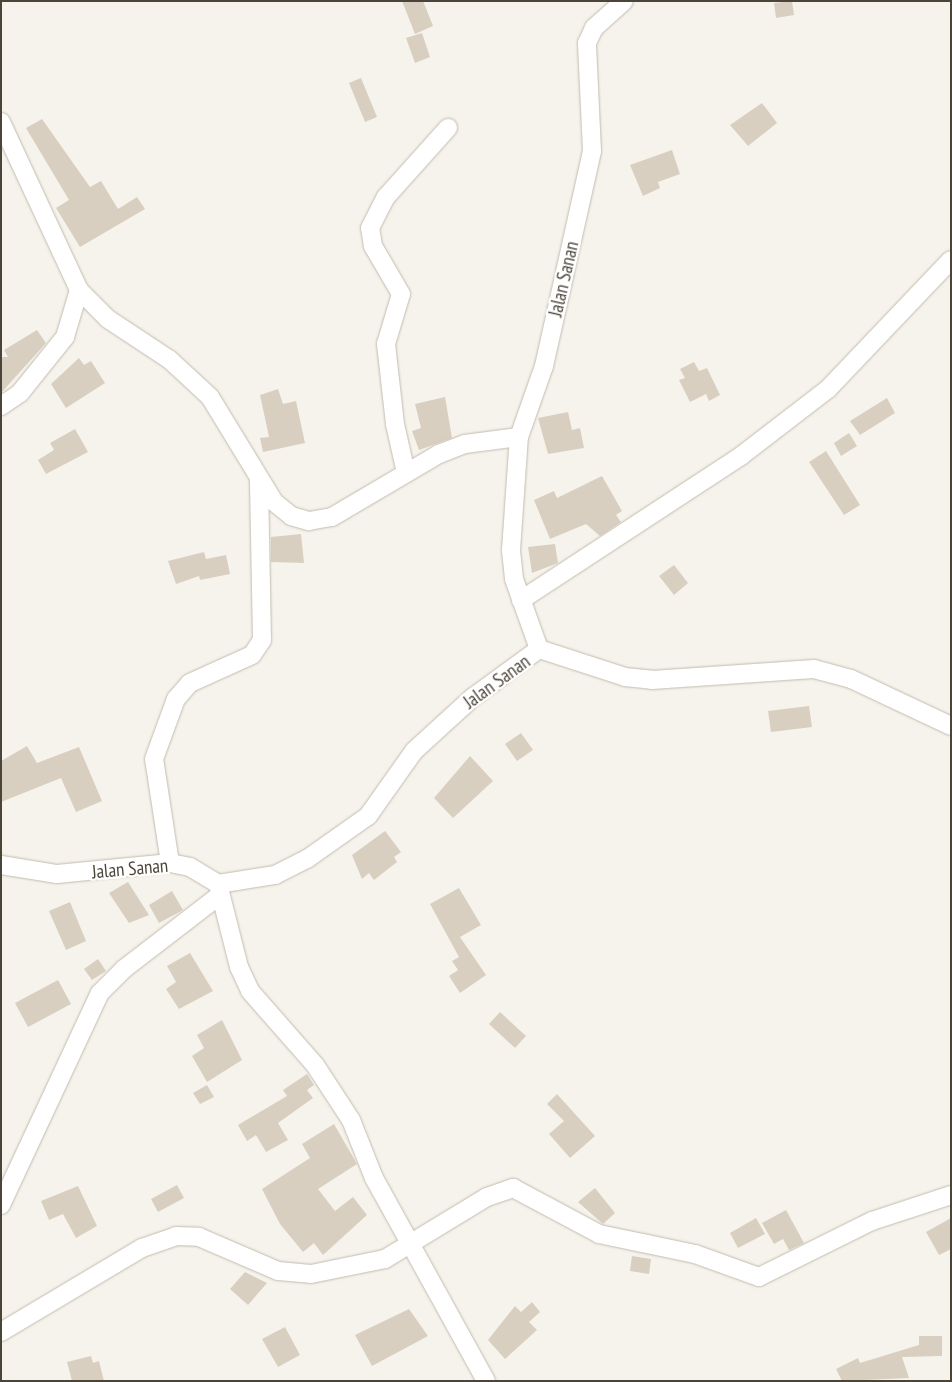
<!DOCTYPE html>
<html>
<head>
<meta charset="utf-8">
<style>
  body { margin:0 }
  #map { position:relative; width:952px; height:1382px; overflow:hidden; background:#f6f3ec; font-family:"PT Sans Narrow",sans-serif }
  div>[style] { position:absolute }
  .building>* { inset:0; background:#d8cfc1 }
  .roads { filter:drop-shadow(0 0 1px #c2bbae) drop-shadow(0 0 1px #c2bbae) }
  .minor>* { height:18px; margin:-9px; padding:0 9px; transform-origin:9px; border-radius:9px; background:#fff }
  span { translate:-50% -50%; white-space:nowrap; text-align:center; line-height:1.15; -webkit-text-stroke:4.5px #fff; paint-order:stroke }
  .street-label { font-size:19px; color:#4b4439 }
  .frame { position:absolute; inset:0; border:2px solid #4b4439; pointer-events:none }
</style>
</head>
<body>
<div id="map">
  <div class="building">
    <i style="clip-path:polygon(402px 1px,423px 1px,433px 26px,415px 34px)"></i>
    <i style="clip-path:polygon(792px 1px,794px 15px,776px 18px,774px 3px)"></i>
    <i style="clip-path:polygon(422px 33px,430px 57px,415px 63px,406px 38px)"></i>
    <i style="clip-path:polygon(361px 78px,377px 117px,365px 122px,349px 83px)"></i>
    <i style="clip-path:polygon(762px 103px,777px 123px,748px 146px,730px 125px)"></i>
    <i style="clip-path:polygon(42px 119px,90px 187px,101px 181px,118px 209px,137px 197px,145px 209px,80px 247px,56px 208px,69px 200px,26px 128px)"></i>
    <i style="clip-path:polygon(672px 150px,680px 174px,658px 182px,660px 188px,643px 196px,630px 165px)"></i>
    <i style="clip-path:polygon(37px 330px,46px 343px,1px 393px,1px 357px,8px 357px,4px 350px)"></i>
    <i style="clip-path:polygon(79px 358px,84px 365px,91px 361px,105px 383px,66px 408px,51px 384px)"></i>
    <i style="clip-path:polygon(694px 362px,699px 371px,707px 368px,720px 395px,709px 401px,706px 394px,690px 402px,679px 380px,685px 378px,680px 369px)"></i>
    <i style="clip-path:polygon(278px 389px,283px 404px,296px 401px,305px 443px,263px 452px,260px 438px,269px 437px,260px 395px)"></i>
    <i style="clip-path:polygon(445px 397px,452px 438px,419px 450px,412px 431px,421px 428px,415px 404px)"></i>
    <i style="clip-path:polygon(887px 398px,895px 413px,860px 435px,850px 421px)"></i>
    <i style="clip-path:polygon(568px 412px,572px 430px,580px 428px,584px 448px,548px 454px,538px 418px)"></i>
    <i style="clip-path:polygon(75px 429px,88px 452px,46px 474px,38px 460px,54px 450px,50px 443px)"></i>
    <i style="clip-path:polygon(849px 433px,857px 446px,841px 456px,834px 443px)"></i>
    <i style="clip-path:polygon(826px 451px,860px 505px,844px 515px,809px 462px)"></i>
    <i style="clip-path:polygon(602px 476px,622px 511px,616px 515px,621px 522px,600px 536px,586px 524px,550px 539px,534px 500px,554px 491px,557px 498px)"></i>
    <i style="clip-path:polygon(301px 534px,304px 563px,271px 562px,271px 537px)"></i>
    <i style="clip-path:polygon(555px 544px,558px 563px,532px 573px,528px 547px)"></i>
    <i style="clip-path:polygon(204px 552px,206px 559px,226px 555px,230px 574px,200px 580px,199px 576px,176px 584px,168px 561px)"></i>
    <i style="clip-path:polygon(674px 565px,688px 583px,674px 595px,659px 576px)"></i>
    <i style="clip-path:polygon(809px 706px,812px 727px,771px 732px,768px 711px)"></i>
    <i style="clip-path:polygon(521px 733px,533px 750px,517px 761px,505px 744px)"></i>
    <i style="clip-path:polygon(27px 746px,37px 763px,79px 747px,102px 801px,76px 812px,61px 778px,1px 802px,1px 761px)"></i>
    <i style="clip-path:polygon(470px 756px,493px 781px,453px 818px,434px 798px)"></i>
    <i style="clip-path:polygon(385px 831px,401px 852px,394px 857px,397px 862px,374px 880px,369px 873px,362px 879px,352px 855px)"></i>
    <i style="clip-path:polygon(128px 882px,149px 915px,129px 923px,109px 893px)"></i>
    <i style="clip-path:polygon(459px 888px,481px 925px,460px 937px,486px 975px,460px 993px,449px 976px,458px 970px,452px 961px,459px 957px,430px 904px)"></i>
    <i style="clip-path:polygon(172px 891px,183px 910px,159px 923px,149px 905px)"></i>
    <i style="clip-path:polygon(70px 902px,86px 941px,66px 950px,49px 911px)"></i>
    <i style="clip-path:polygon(190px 953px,213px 991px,179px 1009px,166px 989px,176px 982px,167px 966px)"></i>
    <i style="clip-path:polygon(98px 959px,106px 971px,92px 980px,84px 969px)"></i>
    <i style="clip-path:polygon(58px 980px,71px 1004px,28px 1027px,15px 1003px)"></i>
    <i style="clip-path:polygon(500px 1012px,526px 1036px,515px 1048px,489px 1024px)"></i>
    <i style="clip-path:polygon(222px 1020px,242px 1060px,207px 1082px,192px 1056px,204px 1048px,197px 1035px)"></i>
    <i style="clip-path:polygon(307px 1074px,314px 1085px,307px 1090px,313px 1098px,278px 1123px,288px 1140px,266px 1152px,256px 1135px,247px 1141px,238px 1125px,287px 1096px,283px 1090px)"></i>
    <i style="clip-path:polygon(207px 1085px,214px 1097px,200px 1104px,193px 1093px)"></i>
    <i style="clip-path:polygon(557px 1094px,595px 1136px,570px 1158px,549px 1134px,564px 1121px,547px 1104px)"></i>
    <i style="clip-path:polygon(334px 1124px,357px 1164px,318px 1189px,335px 1211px,353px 1197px,367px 1215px,323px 1255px,314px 1243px,303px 1252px,280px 1224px,262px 1189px,310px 1158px,302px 1144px)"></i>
    <i style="clip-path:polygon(177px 1185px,184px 1198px,158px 1212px,151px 1199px)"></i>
    <i style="clip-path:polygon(78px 1186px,97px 1226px,76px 1238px,63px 1214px,49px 1220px,41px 1201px)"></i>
    <i style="clip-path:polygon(595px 1188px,615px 1213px,603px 1224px,578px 1202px)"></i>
    <i style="clip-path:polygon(786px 1210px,804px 1243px,789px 1250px,783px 1239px,774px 1244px,762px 1223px)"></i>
    <i style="clip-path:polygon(756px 1218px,765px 1234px,738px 1248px,730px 1233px)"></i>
    <i style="clip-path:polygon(951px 1218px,951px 1249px,939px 1255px,926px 1232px)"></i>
    <i style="clip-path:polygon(632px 1256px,651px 1259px,649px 1274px,630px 1271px)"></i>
    <i style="clip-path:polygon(245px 1272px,267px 1283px,248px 1305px,230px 1289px)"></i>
    <i style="clip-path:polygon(532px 1302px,540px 1312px,529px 1322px,537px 1330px,505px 1359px,488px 1340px,515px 1306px,521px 1312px)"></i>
    <i style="clip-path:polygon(409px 1309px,428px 1336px,372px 1366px,355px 1335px)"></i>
    <i style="clip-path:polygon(285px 1327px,300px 1355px,278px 1367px,262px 1339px)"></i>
    <i style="clip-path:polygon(919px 1336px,942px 1336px,942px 1356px,902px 1357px,909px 1378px,842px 1381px,836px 1369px,858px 1358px,860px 1363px,919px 1345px)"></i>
    <i style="clip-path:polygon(91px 1356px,93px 1363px,99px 1361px,104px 1381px,72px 1381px,67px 1362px)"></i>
  </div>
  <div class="roads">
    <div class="minor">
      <i style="left:1px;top:122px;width:185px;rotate:65.1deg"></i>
      <i style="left:79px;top:290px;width:41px;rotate:45deg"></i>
      <i style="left:108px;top:319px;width:74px;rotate:33.5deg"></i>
      <i style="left:170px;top:360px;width:54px;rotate:42.8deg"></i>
      <i style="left:210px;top:397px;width:123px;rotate:58.6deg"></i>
      <i style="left:274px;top:502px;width:22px;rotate:39deg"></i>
      <i style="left:291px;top:516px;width:19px;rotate:16deg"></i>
      <i style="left:309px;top:521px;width:23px;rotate:-10deg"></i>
      <i style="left:332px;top:517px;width:124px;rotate:-30.5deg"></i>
      <i style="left:439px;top:454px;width:28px;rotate:-21deg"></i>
      <i style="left:465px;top:444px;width:54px;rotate:-7.4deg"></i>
      <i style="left:1px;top:406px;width:23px;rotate:-34deg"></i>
      <i style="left:20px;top:393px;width:72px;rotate:-51.2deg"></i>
      <i style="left:65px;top:337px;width:49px;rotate:-73.4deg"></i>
      <i style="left:406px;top:473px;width:50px;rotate:-102.7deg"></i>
      <i style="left:395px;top:424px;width:81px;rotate:-96.4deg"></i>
      <i style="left:386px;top:344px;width:52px;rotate:-73.3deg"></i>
      <i style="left:401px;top:294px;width:56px;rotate:-120.3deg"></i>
      <i style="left:373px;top:246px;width:18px;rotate:-99deg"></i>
      <i style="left:370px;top:228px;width:35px;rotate:-63deg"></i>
      <i style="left:386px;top:197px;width:93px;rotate:-48.1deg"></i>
      <i style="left:521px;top:600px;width:263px;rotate:-33.2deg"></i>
      <i style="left:741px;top:456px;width:110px;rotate:-37.6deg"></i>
      <i style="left:828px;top:389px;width:178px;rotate:-46.4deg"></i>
      <i style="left:539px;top:649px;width:90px;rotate:18deg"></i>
      <i style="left:625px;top:677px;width:27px;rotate:6deg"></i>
      <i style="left:652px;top:680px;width:162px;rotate:-3.9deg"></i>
      <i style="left:814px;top:669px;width:38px;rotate:15deg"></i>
      <i style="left:851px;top:679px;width:110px;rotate:25.2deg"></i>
      <i style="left:170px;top:863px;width:105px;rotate:-98.7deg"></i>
      <i style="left:154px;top:759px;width:64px;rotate:-69.9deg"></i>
      <i style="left:176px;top:699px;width:21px;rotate:-49deg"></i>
      <i style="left:190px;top:683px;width:68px;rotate:-24.3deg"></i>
      <i style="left:252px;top:655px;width:18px;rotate:-56deg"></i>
      <i style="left:262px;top:640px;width:160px;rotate:-91.1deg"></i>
      <i style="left:1px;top:865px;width:57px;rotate:9.1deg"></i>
      <i style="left:57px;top:874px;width:114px;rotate:-5.6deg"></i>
      <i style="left:170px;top:863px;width:20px;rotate:11deg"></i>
      <i style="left:190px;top:867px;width:33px;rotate:31deg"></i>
      <i style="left:218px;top:884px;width:58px;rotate:-9deg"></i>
      <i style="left:275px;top:875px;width:36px;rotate:-27deg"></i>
      <i style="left:307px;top:859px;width:75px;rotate:-35.2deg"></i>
      <i style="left:368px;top:816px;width:80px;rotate:-54.7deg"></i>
      <i style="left:414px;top:751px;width:79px;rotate:-42.4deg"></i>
      <i style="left:472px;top:698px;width:83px;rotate:-36.2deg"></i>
      <i style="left:539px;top:649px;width:74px;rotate:-109.7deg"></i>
      <i style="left:514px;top:579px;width:29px;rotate:-96deg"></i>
      <i style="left:511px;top:550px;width:113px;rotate:-86deg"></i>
      <i style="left:519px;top:437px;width:75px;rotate:-70.6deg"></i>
      <i style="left:544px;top:366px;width:220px;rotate:-77.4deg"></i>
      <i style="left:592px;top:151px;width:108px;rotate:-92.7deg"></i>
      <i style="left:587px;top:43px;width:17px;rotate:-65deg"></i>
      <i style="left:594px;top:28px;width:40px;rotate:-42deg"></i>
      <i style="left:218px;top:884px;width:86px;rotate:75.8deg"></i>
      <i style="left:239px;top:967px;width:26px;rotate:65deg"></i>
      <i style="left:250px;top:991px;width:98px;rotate:48.7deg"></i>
      <i style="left:315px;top:1065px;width:66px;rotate:56.8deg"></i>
      <i style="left:351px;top:1120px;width:62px;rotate:68.4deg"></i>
      <i style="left:374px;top:1178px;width:232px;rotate:61.1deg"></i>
      <i style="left:1px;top:1205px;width:234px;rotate:-65deg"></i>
      <i style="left:100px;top:993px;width:34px;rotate:-45deg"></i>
      <i style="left:124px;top:969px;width:121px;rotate:-37.6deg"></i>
      <i style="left:1px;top:1332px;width:164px;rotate:-30.8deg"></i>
      <i style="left:142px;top:1248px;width:36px;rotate:-19deg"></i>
      <i style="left:176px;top:1236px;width:23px;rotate:2deg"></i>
      <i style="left:199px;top:1237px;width:86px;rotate:23.3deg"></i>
      <i style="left:278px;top:1271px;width:33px;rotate:5deg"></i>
      <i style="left:311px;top:1274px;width:76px;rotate:-11.5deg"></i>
      <i style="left:385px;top:1259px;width:119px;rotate:-31.3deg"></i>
      <i style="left:487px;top:1197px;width:28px;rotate:-19deg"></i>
      <i style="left:513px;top:1188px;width:98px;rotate:28.1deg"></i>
      <i style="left:599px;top:1234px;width:98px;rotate:11.8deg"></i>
      <i style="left:695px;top:1254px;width:68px;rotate:19.8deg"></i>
      <i style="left:759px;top:1277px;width:126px;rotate:-26.4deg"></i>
      <i style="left:872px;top:1221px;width:83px;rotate:-18.2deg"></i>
    </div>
  </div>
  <div class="street-label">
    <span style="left:564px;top:279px;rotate:-77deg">Jalan Sanan</span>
    <span style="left:497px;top:682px;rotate:-36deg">Jalan Sanan</span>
    <span style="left:130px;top:869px;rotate:-5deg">Jalan Sanan</span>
  </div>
  <div class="frame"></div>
</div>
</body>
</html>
